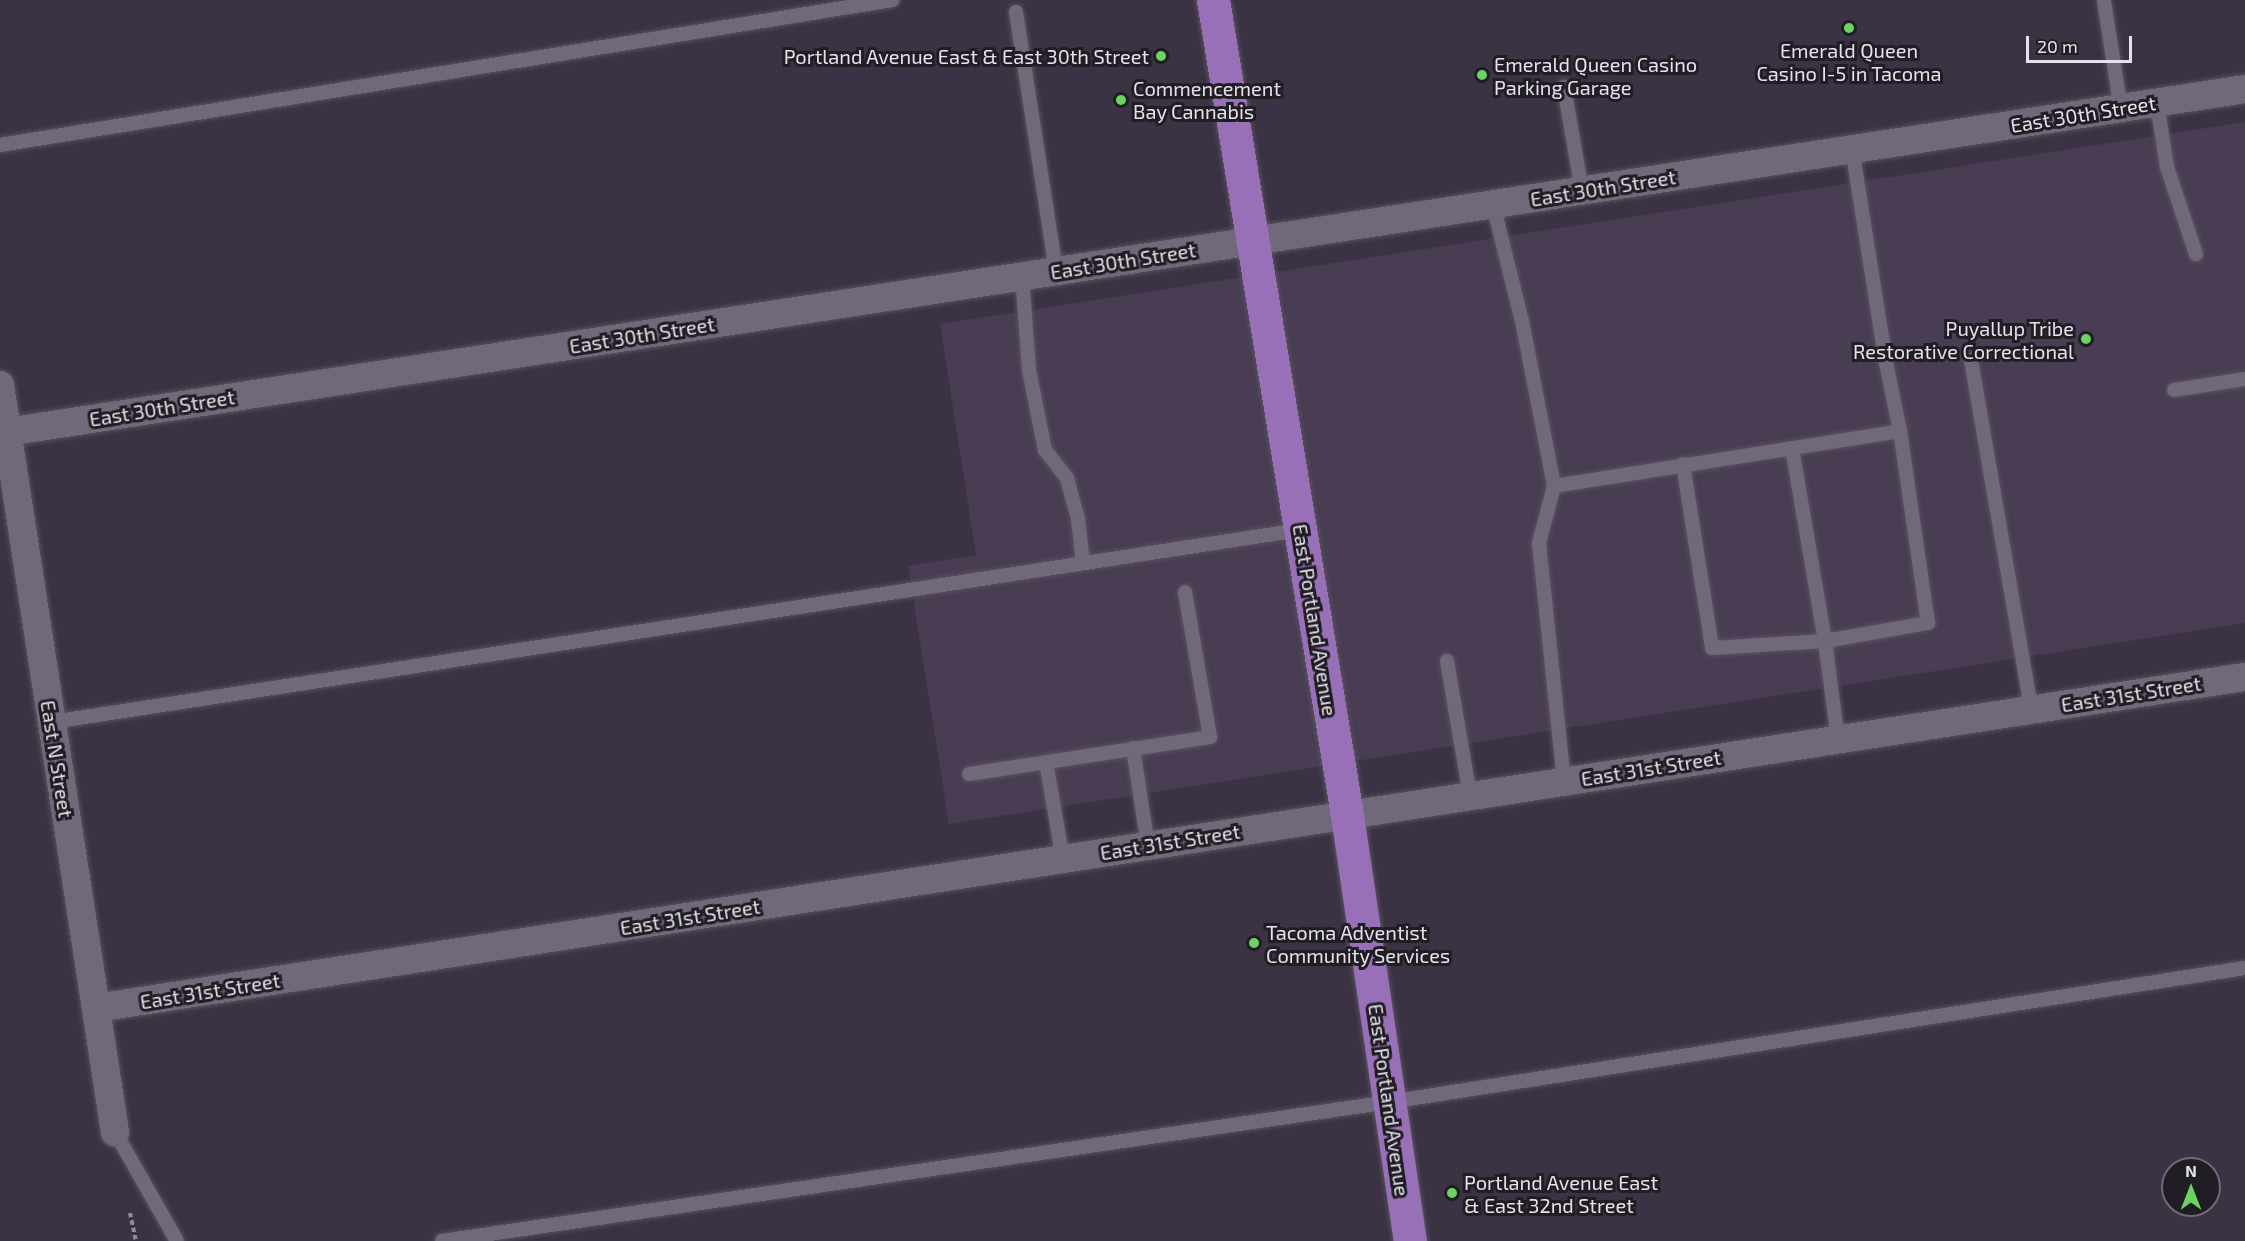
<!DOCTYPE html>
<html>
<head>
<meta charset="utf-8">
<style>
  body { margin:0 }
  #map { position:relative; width:2245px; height:1241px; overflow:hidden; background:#3b3343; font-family:"Exo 2",sans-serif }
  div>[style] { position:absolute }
  .built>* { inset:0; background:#483d52 }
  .path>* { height:4px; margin-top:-2px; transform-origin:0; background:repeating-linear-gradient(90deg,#928b98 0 4.5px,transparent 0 7.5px) }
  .roads { filter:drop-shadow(0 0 2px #59525f) drop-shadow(0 0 2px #59525f) }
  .lane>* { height:14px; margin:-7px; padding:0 7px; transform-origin:7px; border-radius:7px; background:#71687a }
  .street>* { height:28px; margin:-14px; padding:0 14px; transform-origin:14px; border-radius:14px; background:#71687a }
  .primary>* { height:33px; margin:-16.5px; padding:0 16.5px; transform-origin:16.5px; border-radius:16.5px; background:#9770b7 }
  .dots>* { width:16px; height:16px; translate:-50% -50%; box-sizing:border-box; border:3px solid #201d24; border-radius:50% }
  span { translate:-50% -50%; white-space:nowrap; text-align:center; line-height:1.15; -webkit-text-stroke:6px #201d24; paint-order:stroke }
  .poi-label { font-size:20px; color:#e6e1eb }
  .right { translate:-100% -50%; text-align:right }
  .left { translate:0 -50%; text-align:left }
  .street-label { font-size:20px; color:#e6e1eb }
  .north { position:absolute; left:2161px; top:1157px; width:60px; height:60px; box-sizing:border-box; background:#201d24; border:2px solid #6f6b74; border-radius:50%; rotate:0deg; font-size:16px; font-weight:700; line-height:24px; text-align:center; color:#e6e1eb }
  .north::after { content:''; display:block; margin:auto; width:21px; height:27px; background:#6cd362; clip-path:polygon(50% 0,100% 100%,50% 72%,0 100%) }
  .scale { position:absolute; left:2026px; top:36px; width:106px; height:27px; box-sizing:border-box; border:3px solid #e6e1eb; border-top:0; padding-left:8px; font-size:18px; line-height:21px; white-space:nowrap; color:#e6e1eb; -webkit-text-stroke:4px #201d24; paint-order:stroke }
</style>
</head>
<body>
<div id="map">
  <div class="built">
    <i style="clip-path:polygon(2245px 122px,2245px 623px,949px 824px,908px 566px,976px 555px,940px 324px)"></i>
  </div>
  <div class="path">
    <i style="left:130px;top:1213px;width:29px;rotate:78deg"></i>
  </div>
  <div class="roads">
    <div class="lane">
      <i style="left:2104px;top:1px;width:109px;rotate:81.1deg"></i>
      <i style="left:1016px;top:12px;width:262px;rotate:81.2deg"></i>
      <i style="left:1564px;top:87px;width:106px;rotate:80.2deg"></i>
      <i style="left:2157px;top:103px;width:65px;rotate:81.1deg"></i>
      <i style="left:2167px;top:167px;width:92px;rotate:71.6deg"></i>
      <i style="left:0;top:145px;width:904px;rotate:-9.23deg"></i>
      <i style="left:1493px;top:204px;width:121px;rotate:76.1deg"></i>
      <i style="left:1522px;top:321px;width:168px;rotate:79deg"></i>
      <i style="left:1554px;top:486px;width:59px;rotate:104.7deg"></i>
      <i style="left:1539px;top:543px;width:239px;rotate:84deg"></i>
      <i style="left:1022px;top:276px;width:94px;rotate:85.7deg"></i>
      <i style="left:1029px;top:370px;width:82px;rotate:78.7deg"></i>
      <i style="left:1045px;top:450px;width:36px;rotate:52deg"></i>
      <i style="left:1067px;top:478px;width:42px;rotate:75deg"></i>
      <i style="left:1078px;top:519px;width:44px;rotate:83.5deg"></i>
      <i style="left:1971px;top:360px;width:354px;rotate:80.2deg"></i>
      <i style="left:2174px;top:390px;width:72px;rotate:-8.8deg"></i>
      <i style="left:1792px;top:448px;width:196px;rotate:80.3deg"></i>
      <i style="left:1825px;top:641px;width:100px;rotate:82.5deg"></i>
      <i style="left:1683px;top:464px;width:186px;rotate:81deg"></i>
      <i style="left:1712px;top:648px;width:113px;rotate:-3.5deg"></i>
      <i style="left:1825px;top:641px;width:105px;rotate:-9.9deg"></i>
      <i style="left:1928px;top:623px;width:194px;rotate:-98.3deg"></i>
      <i style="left:1900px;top:431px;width:69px;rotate:-101.6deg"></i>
      <i style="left:1886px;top:363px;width:217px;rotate:-99deg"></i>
      <i style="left:1554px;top:486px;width:350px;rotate:-9deg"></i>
      <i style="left:1447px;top:661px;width:137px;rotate:80.3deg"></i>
      <i style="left:52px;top:722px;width:1263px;rotate:-8.75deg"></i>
      <i style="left:1133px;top:748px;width:99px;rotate:81.3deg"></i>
      <i style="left:1046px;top:762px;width:98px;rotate:80.1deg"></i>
      <i style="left:969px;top:774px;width:244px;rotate:-8.7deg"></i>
      <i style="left:1210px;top:737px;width:147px;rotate:-99.8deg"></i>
      <i style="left:115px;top:1132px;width:125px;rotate:60.4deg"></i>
      <i style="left:442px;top:1241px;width:957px;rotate:-8.35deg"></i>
      <i style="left:1389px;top:1102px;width:866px;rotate:-8.9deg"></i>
    </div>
    <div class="street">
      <i style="left:0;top:385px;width:756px;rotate:81.25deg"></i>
      <i style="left:0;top:433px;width:2271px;rotate:-8.71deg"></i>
      <i style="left:96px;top:1008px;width:2174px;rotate:-8.76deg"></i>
    </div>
    <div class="primary">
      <i style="left:1213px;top:0;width:826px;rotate:80.66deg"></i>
      <i style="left:1347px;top:815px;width:431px;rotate:81.6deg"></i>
    </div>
  </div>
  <div class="dots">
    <i style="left:1849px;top:28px;background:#6cd362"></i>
    <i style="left:1161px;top:56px;background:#6cd362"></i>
    <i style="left:1482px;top:75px;background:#6cd362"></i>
    <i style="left:1121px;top:100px;background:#6cd362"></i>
    <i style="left:2086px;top:339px;background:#6cd362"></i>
    <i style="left:1254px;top:943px;background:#6cd362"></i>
    <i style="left:1452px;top:1193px;background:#6cd362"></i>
  </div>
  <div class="poi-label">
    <span style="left:1849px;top:62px">Emerald Queen<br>Casino I-5 in Tacoma</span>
    <span class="right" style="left:1149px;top:56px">Portland Avenue East &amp; East 30th Street</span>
    <span class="left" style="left:1494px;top:76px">Emerald Queen Casino<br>Parking Garage</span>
    <span class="left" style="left:1133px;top:100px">Commencement<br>Bay Cannabis</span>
    <span class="right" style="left:2074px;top:340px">Puyallup Tribe<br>Restorative Correctional</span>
    <span class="left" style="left:1266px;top:944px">Tacoma Adventist<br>Community Services</span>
    <span class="left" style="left:1464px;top:1194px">Portland Avenue East<br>&amp; East 32nd Street</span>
  </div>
  <div class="street-label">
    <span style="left:2083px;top:114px;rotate:-9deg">East 30th Street</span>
    <span style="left:1603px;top:188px;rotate:-9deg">East 30th Street</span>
    <span style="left:1123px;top:261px;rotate:-9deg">East 30th Street</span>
    <span style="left:642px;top:335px;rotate:-9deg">East 30th Street</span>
    <span style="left:162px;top:408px;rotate:-9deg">East 30th Street</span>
    <span style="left:1315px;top:620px;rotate:81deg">East Portland Avenue</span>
    <span style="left:2131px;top:694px;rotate:-9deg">East 31st Street</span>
    <span style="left:57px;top:759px;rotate:81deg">East N Street</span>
    <span style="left:1651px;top:768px;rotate:-9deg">East 31st Street</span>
    <span style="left:1170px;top:842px;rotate:-9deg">East 31st Street</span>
    <span style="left:690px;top:917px;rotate:-9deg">East 31st Street</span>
    <span style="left:210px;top:991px;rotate:-9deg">East 31st Street</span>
    <span style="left:1389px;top:1100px;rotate:82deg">East Portland Avenue</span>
  </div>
  <div class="north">N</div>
  <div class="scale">20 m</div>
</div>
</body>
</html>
